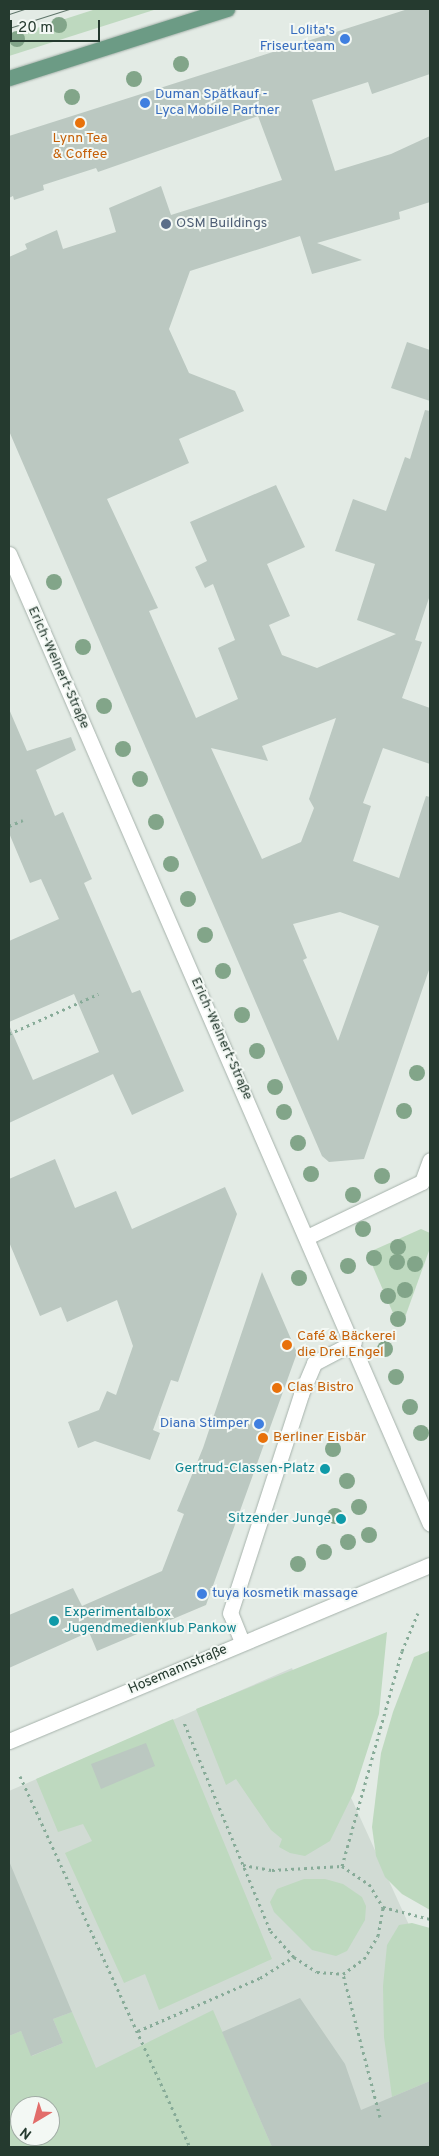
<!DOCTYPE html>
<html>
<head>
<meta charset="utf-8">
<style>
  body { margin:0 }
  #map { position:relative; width:439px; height:2156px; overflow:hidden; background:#e3ebe5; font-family:Overpass,sans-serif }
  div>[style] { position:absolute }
  .built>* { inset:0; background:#d1dbd4 }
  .green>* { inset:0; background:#bed9bf }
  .building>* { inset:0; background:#bbc8c1 }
  .path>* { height:3px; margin-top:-1.5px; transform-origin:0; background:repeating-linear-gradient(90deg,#87ab98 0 2.5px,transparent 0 6.5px) }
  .roads { filter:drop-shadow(0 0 1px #a6b2ab) drop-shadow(0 0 1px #a6b2ab) }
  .lane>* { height:15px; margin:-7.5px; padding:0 7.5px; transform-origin:7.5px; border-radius:7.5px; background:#fff }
  .street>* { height:15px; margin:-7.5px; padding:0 7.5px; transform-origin:7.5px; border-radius:7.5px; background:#fff }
  .secondary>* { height:15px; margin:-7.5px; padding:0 7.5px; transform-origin:7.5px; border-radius:7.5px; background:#fff }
  .primary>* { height:15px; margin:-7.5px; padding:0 7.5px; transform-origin:7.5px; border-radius:7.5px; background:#6c9b85 }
  .tram>* { height:1px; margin:-0.5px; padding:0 0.5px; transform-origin:0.5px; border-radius:0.5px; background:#5f756a }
  .trees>* { width:16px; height:16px; margin:-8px; border-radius:50%; background:#82a589 }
  .dots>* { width:14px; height:14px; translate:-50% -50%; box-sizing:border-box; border:2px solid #f3f8f4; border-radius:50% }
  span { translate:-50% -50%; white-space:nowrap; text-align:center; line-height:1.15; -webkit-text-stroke:4px #f3f8f4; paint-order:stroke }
  .shop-label { font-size:14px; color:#366cbe }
  .right { translate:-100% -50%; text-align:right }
  .left { translate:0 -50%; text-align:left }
  .food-label { font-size:14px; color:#c56008 }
  .service-label { font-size:14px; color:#4e5e75 }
  .street-label { font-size:14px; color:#253a2f }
  .culture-label { font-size:14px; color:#0d838f }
  .frame { position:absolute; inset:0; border:10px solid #253a2f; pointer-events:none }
  .north { position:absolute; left:10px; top:2096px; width:50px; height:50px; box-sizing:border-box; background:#f3f8f4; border:1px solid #a1aca5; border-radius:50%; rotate:217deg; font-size:14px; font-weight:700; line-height:20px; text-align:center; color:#253a2f }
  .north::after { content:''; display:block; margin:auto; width:18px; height:22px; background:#e26d6a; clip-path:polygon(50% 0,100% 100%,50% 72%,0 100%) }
  .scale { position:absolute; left:10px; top:20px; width:90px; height:22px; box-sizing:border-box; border:2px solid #253a2f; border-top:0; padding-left:6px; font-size:15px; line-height:18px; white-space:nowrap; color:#253a2f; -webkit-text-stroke:4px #f3f8f4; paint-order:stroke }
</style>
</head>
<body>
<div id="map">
  <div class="built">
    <i style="clip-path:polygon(evenodd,292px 1668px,430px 1971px,430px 2147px,9px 2147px,9px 1791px,292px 1668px,20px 2106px,50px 2106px,50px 2136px,20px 2136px,20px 2106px)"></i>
  </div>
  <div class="green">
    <i style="clip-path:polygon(96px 9px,157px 9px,9px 56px,9px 37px)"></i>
    <i style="clip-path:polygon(421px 1229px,430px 1233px,430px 1248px,404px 1320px,396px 1320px,367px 1253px)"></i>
    <i style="clip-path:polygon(387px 1632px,379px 1714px,354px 1792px,330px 1841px,305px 1856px,290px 1853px,279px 1847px,282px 1839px,271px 1830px,236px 1779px,226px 1785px,196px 1709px)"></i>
    <i style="clip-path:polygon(429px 1651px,430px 1653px,430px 1910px,402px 1894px,385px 1877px,376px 1856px,372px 1827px,381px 1753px,393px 1712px,414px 1657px)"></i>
    <i style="clip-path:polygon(173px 1719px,272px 1959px,159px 2010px,145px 1974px,124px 1983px,65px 1853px,92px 1841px,83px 1824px,58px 1832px,36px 1779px)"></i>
    <i style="clip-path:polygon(304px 1879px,325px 1879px,343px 1884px,362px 1897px,366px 1906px,365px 1920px,347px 1951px,336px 1956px,312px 1950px,274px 1912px,270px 1902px,277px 1889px)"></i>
    <i style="clip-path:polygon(412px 1923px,430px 1928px,430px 2081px,392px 2097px,384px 2037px,383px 1986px,387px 1945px,399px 1925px)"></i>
    <i style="clip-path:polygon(evenodd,213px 2010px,272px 2147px,9px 2147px,9px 2036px,21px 2031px,32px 2056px,63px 2043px,53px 2019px,72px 2012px,96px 2068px,213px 2010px,20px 2106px,50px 2106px,50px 2136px,20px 2136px,20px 2106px)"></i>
  </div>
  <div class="building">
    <i style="clip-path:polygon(evenodd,408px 9px,430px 9px,430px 74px,372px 94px,368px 82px,312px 100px,335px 171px,391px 154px,430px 136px,430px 202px,399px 212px,400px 219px,317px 243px,362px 260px,312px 274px,300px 236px,190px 271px,169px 329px,189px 373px,235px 391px,244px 411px,179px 439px,189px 463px,107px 499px,158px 608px,149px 611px,196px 718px,238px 699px,218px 648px,235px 640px,213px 584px,205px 588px,195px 567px,207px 561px,190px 522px,276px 485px,305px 547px,267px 564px,290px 616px,269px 625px,282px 655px,317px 668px,396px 634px,357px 620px,375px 564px,335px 551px,353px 499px,386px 511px,405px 457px,410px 459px,425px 410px,430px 411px,430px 595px,415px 640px,422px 642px,402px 698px,430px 708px,430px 764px,383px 748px,363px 803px,371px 806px,353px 861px,399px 878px,426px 796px,430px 797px,430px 967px,364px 1159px,329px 1162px,322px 1156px,9px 431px,9px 257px,27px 249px,25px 244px,57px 230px,63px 249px,116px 232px,109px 208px,161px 186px,171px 215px,282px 180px,258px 116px,98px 172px,96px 168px,43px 185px,44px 190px,14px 200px,13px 196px,9px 198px,9px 136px,408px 9px,336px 718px,309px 799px,314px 808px,301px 842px,262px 859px,211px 748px,268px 761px,262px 746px,336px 718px,408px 9px,340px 912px,379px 926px,338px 1041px,303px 960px,307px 958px,293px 924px,340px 912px)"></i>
    <i style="clip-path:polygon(407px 342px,430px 350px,430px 401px,391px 388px)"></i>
    <i style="clip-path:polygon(9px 709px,27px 751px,71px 737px,76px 750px,36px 770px,55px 816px,63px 812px,92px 879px,84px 883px,132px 993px,140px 990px,184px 1091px,132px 1115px,113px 1074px,9px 1123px,9px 1025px,33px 1080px,99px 1052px,74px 994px,9px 1022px,9px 941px,59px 919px,41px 879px,30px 883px,9px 833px)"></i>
    <i style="clip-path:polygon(55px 1159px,75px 1208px,116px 1191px,132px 1229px,225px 1187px,237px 1214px,178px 1382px,171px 1380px,153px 1430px,160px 1433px,150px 1460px,95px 1441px,78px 1448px,68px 1422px,99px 1410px,107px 1391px,116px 1395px,133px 1346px,117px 1300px,67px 1322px,61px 1307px,40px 1316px,9px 1242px,9px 1179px)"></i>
    <i style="clip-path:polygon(262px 1272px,297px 1353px,206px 1605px,97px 1651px,89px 1632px,9px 1668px,9px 1615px,73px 1588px,82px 1606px,162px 1571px,184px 1514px,177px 1511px,203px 1448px)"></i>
    <i style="clip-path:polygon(146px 1743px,155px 1766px,101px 1789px,91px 1764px)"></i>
    <i style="clip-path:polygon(9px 1861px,72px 2012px,53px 2019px,63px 2043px,31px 2056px,21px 2031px,9px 2036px)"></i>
    <i style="clip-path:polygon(300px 1998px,345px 2064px,361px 2110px,430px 2081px,430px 2147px,272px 2147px,222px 2032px)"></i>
  </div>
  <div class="path">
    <i style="left:9px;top:826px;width:15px;rotate:-23deg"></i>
    <i style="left:9px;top:1034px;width:98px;rotate:-24.2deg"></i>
    <i style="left:20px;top:1776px;width:408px;rotate:65.4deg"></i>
    <i style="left:243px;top:1865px;width:29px;rotate:10deg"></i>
    <i style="left:272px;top:1870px;width:70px;rotate:-3.3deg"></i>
    <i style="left:342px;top:1866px;width:223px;rotate:-74.4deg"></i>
    <i style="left:402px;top:1651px;width:41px;rotate:-67.2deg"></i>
    <i style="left:342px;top:1866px;width:32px;rotate:34deg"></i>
    <i style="left:369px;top:1884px;width:27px;rotate:59deg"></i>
    <i style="left:294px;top:1957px;width:27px;rotate:33deg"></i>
    <i style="left:317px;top:1972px;width:26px;rotate:4deg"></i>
    <i style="left:138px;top:2031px;width:133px;rotate:-23.5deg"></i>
    <i style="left:260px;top:1978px;width:40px;rotate:-32deg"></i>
    <i style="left:294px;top:1957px;width:36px;rotate:-132deg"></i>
    <i style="left:270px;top:1930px;width:227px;rotate:-112.5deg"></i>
    <i style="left:380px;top:2117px;width:148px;rotate:-104.5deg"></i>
    <i style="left:343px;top:1974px;width:26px;rotate:-36deg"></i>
    <i style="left:364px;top:1959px;width:27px;rotate:-59deg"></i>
    <i style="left:378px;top:1936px;width:29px;rotate:-80deg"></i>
    <i style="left:383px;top:1907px;width:49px;rotate:14.3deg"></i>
  </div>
  <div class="roads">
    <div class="lane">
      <i style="left:242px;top:1642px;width:31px;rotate:-112deg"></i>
      <i style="left:230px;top:1613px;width:230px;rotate:-72deg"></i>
      <i style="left:301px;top:1394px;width:34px;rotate:-67deg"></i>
      <i style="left:314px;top:1363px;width:45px;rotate:-27.7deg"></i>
    </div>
    <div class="street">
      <i style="left:9px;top:554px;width:1057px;rotate:66.54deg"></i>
      <i style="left:307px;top:1237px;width:127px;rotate:-25.6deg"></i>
      <i style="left:422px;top:1182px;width:23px;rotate:-70deg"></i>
    </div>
    <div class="secondary">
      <i style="left:9px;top:1741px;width:456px;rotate:-22.7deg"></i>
    </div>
    <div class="primary">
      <i style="left:9px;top:78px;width:229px;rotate:-17.6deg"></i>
    </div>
  </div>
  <div class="tram">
    <i style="left:9px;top:14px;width:16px;rotate:-18deg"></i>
    <i style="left:9px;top:28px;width:63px;rotate:-17.6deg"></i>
  </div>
  <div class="trees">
    <i style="left:59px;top:25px"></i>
    <i style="left:17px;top:39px"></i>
    <i style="left:181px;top:64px"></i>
    <i style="left:134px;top:79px"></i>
    <i style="left:72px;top:97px"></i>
    <i style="left:54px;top:582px"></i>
    <i style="left:83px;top:647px"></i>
    <i style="left:104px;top:706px"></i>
    <i style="left:123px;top:749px"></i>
    <i style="left:140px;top:779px"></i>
    <i style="left:156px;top:822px"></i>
    <i style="left:171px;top:864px"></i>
    <i style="left:188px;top:899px"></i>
    <i style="left:205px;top:935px"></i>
    <i style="left:223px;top:971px"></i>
    <i style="left:242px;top:1015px"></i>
    <i style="left:257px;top:1051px"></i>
    <i style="left:417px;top:1073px"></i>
    <i style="left:275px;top:1087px"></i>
    <i style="left:404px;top:1111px"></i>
    <i style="left:284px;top:1112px"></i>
    <i style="left:298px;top:1143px"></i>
    <i style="left:311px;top:1174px"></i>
    <i style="left:382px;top:1176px"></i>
    <i style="left:353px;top:1195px"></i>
    <i style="left:363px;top:1229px"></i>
    <i style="left:398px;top:1247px"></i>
    <i style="left:374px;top:1258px"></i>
    <i style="left:397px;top:1262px"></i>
    <i style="left:415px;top:1264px"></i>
    <i style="left:348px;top:1266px"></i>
    <i style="left:299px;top:1278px"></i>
    <i style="left:405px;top:1290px"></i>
    <i style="left:388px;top:1296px"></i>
    <i style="left:398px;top:1319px"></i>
    <i style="left:385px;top:1349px"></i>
    <i style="left:396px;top:1377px"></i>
    <i style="left:410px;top:1407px"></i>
    <i style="left:421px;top:1433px"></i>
    <i style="left:333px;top:1449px"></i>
    <i style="left:347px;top:1481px"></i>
    <i style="left:359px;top:1507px"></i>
    <i style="left:335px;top:1516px"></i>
    <i style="left:369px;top:1535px"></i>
    <i style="left:348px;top:1542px"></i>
    <i style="left:324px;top:1552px"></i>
    <i style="left:298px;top:1564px"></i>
  </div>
  <div class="dots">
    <i style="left:345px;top:39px;background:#3f7fe0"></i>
    <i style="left:145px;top:103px;background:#3f7fe0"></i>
    <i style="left:80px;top:123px;background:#e8710a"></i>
    <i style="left:166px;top:224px;background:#5c6f8a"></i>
    <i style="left:287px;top:1345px;background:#e8710a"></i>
    <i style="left:277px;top:1388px;background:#e8710a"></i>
    <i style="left:259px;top:1424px;background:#3f7fe0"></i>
    <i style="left:263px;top:1438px;background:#e8710a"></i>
    <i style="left:325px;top:1469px;background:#0f9aa8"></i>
    <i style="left:341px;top:1519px;background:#0f9aa8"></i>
    <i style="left:202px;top:1594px;background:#3f7fe0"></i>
    <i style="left:54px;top:1621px;background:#0f9aa8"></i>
  </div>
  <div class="shop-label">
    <span class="right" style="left:335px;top:39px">Lolita's<br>Friseurteam</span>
    <span class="left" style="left:155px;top:103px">Duman Spätkauf -<br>Lyca Mobile Partner</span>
    <span class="right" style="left:249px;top:1424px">Diana Stimper</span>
    <span class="left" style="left:212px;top:1594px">tuya kosmetik massage</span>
  </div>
  <div class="food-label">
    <span style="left:80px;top:147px">Lynn Tea<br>&amp; Coffee</span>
    <span class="left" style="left:297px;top:1345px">Café &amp; Bäckerei<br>die Drei Engel</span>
    <span class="left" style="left:287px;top:1388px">Clas Bistro</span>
    <span class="left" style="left:273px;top:1438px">Berliner Eisbär</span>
  </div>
  <div class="service-label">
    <span class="left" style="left:176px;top:224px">OSM Buildings</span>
  </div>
  <div class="street-label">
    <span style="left:58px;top:668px;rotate:66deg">Erich-Weinert-Straße</span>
    <span style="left:221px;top:1039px;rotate:66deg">Erich-Weinert-Straße</span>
    <span style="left:178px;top:1670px;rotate:-23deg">Hosemannstraße</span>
  </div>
  <div class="culture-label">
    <span class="right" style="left:315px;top:1469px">Gertrud-Classen-Platz</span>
    <span class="right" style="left:331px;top:1519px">Sitzender Junge</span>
    <span class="left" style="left:64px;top:1621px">Experimentalbox<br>Jugendmedienklub Pankow</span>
  </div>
  <div class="frame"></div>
  <div class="north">N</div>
  <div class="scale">20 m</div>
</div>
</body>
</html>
